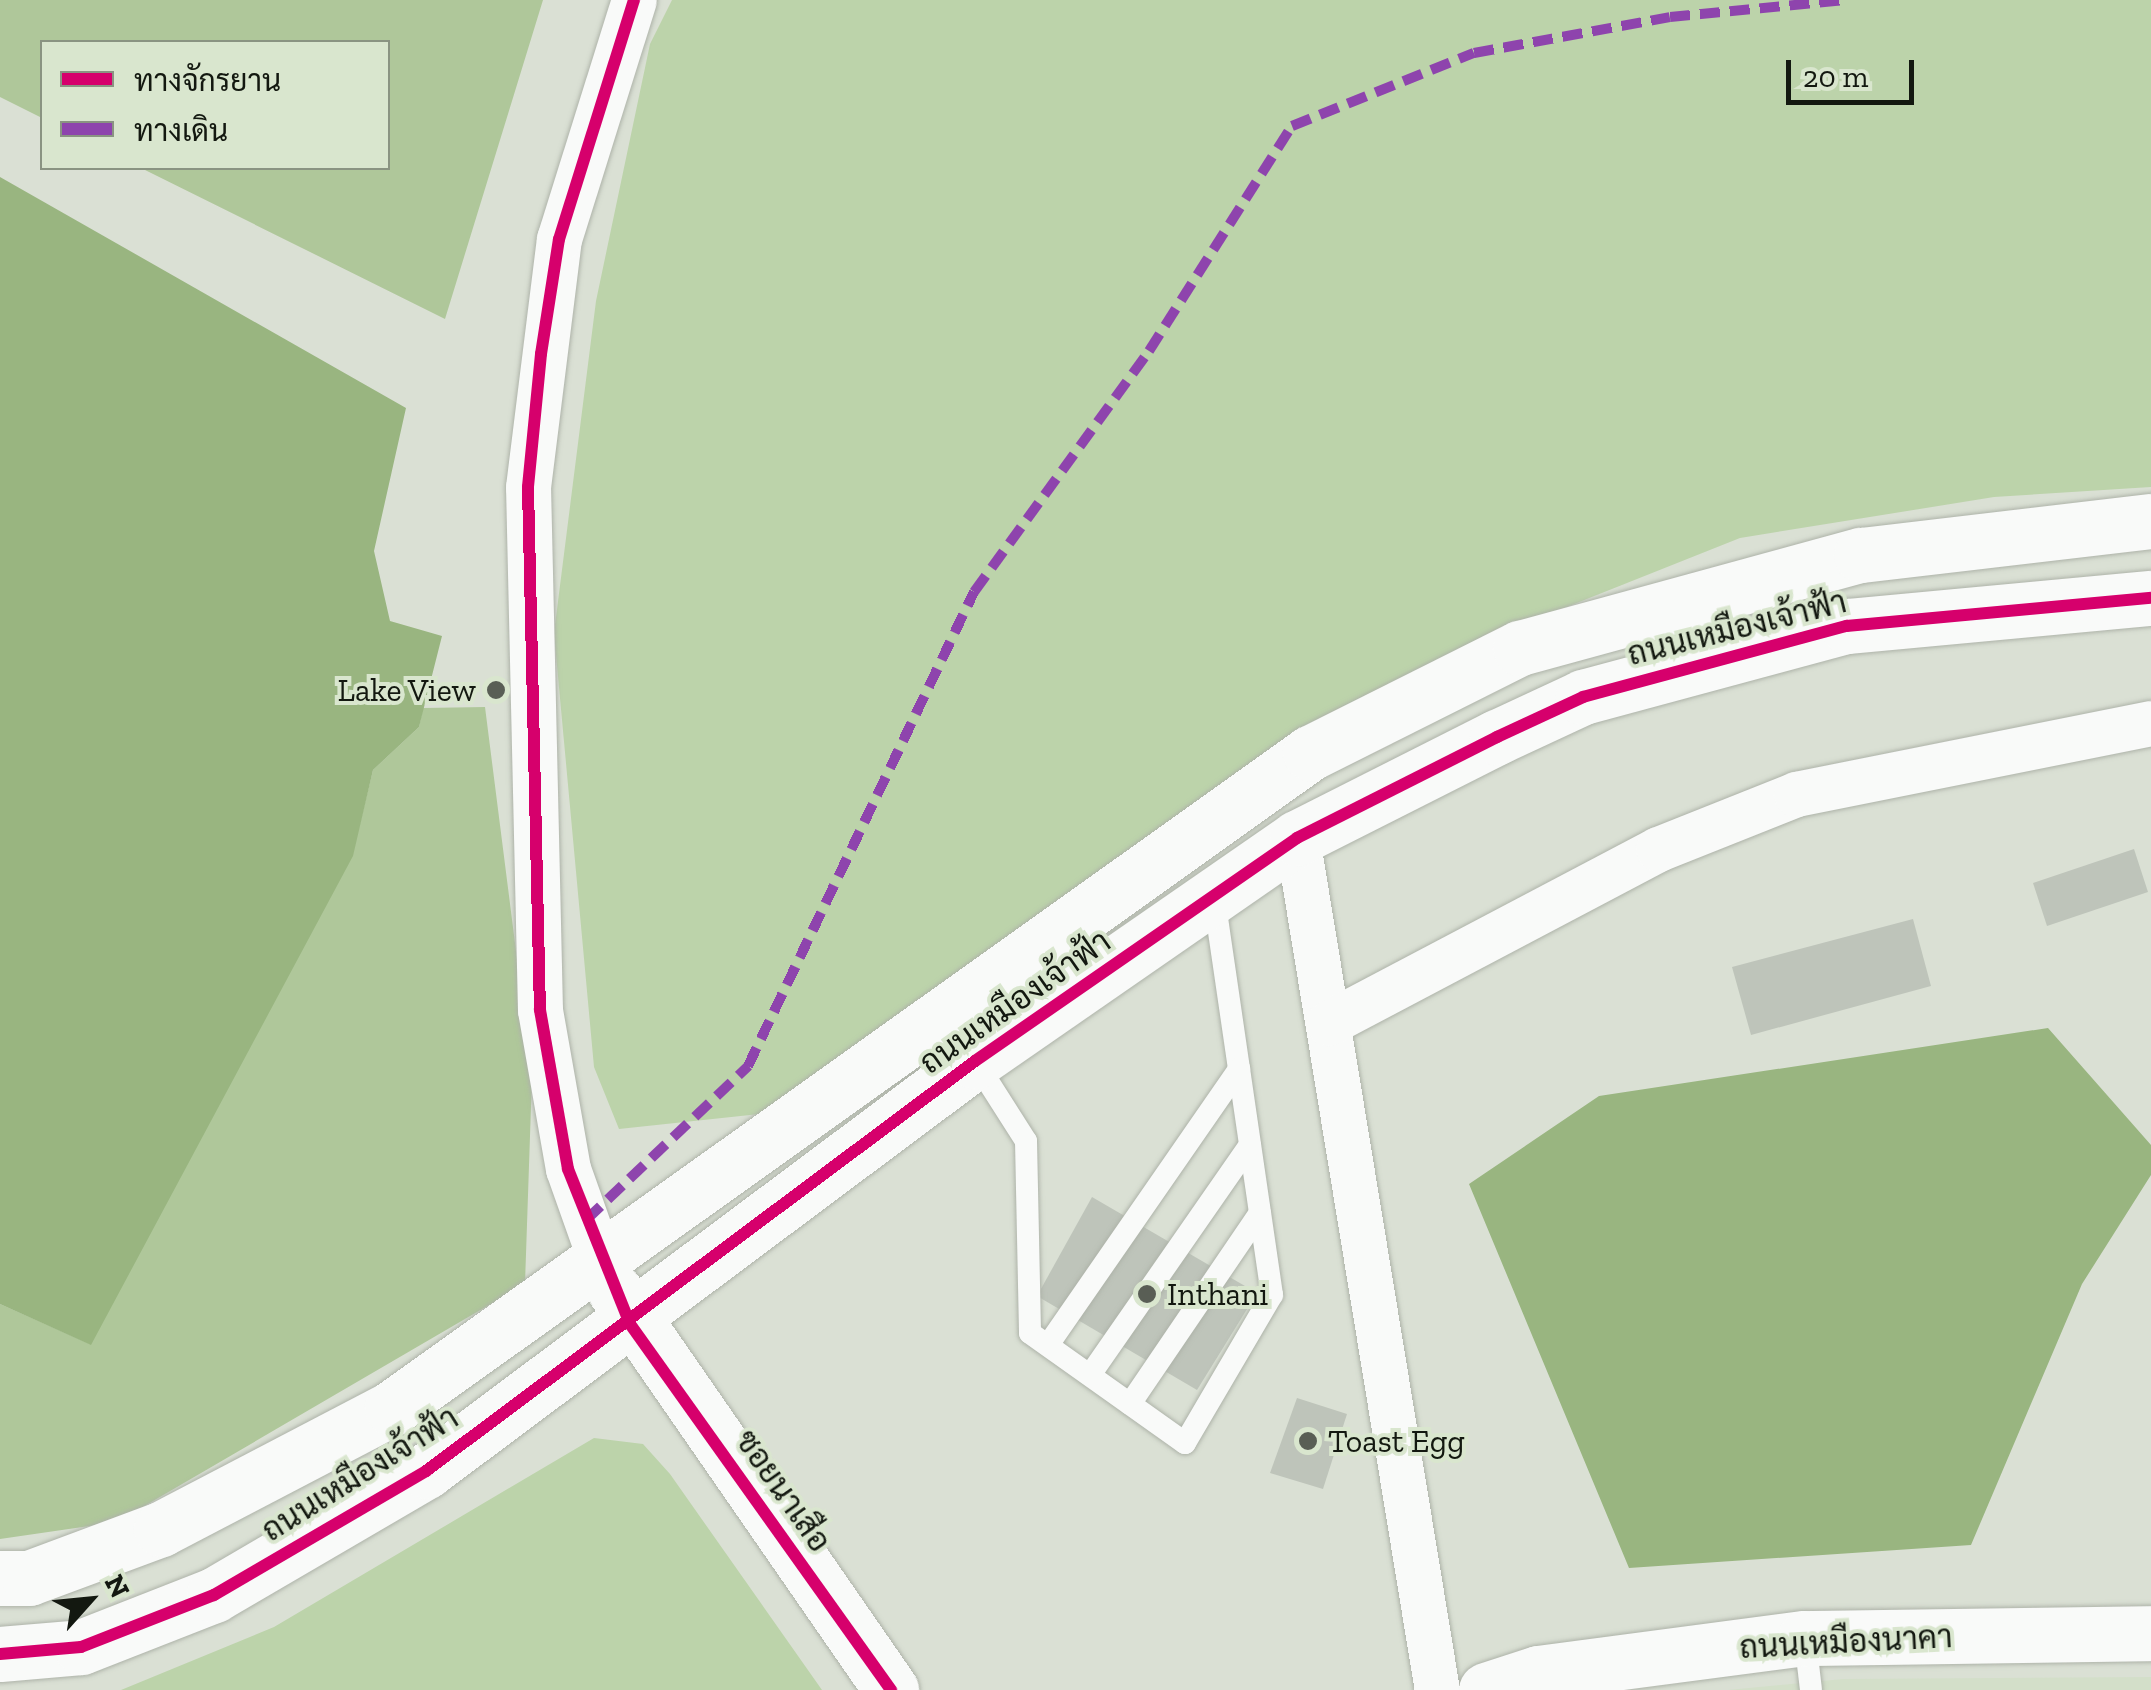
<!DOCTYPE html>
<html>
<head>
<meta charset="utf-8">
<style>
  body { margin:0 }
  #map { position:relative; width:2151px; height:1690px; overflow:hidden; background:#dae0d4; font-family:"Zilla Slab",Sarabun,serif }
  div>[style] { position:absolute }
  .built>* { inset:0; background:#d3dfc9 }
  .green>* { inset:0; background:#bcd3aa }
  .forest>* { inset:0; background:#afc79a }
  .water>* { inset:0; background:#99b580 }
  .building>* { inset:0; background:#bec4ba }
  .roads { filter:drop-shadow(0 0 2px #aeb3a9) drop-shadow(0 0 2px #aeb3a9) }
  .lane>* { height:22px; margin:-11px; padding:0 11px; transform-origin:11px; border-radius:11px; background:#f9faf9 }
  .street>* { height:45px; margin:-22.5px; padding:0 22.5px; transform-origin:22.5px; border-radius:22.5px; background:#f9faf9 }
  .secondary>* { height:55px; margin:-27.5px; padding:0 27.5px; transform-origin:27.5px; border-radius:27.5px; background:#f9faf9 }
  .quiet>* { height:10px; margin-top:-5px; transform-origin:0; background:repeating-linear-gradient(90deg,#8e44ad 0 20px,transparent 0 30px) }
  .cycleway>* { height:12px; margin:-6px; padding:0 6px; transform-origin:6px; border-radius:6px; background:#d6006c }
  .dots>* { width:28px; height:28px; translate:-50% -50%; box-sizing:border-box; border:5px solid #d9e6ce; border-radius:50% }
  span { translate:-50% -50%; white-space:nowrap; text-align:center; line-height:1.15; -webkit-text-stroke:8px #d9e6ce; paint-order:stroke }
  .street-label { font-size:32px; color:#131810 }
  .poi-label { font-size:32px; color:#131810 }
  .right { translate:-100% -50%; text-align:right }
  .left { translate:0 -50%; text-align:left }
  .legend { position:absolute; left:40px; top:40px; width:350px; height:130px; box-sizing:border-box; background:#d9e6ce; border:2px solid #8a9482; margin:0; padding:12px 18px; list-style:none; font-size:30px; color:#131810 }
  .legend li { display:flex; align-items:center; gap:20px; height:50px }
  .legend b { width:50px; border:2px solid #8a9482 }
  .north { position:absolute; left:40px; top:1550px; width:100px; height:100px; -webkit-text-stroke:8px #d9e6ce; paint-order:stroke; rotate:63deg; font-size:28px; font-weight:700; line-height:40px; text-align:center; color:#131810 }
  .north::after { content:''; display:block; margin:auto; width:35px; height:45px; background:#131810; clip-path:polygon(50% 0,100% 100%,50% 72%,0 100%) }
  .scale { position:absolute; left:1786px; top:60px; width:128px; height:45px; box-sizing:border-box; border:5px solid #131810; border-top:0; padding-left:12px; font-size:30px; line-height:35px; white-space:nowrap; color:#131810; -webkit-text-stroke:8px #d9e6ce; paint-order:stroke }
</style>
</head>
<body>
<div id="map">
  <div class="built">
    <i style="clip-path:polygon(2151px 1677px,2151px 1690px,1728px 1690px,1843px 1679px)"></i>
  </div>
  <div class="green">
    <i style="clip-path:polygon(672px 0,2151px 0,2151px 487px,1994px 497px,1740px 538px,1494px 636px,769px 1113px,619px 1129px,594px 1067px,554px 633px,596px 301px,650px 44px)"></i>
    <i style="clip-path:polygon(594px 1438px,643px 1444px,670px 1474px,822px 1690px,121px 1690px,274px 1627px)"></i>
  </div>
  <div class="forest">
    <i style="clip-path:polygon(0 0,543px 0,445px 319px,141px 168px,388px 168px,388px 42px,42px 42px,42px 118px,0 97px)"></i>
    <i style="clip-path:polygon(485px 707px,532px 1077px,525px 1284px,117px 1522px,0 1539px,0 1304px,90px 1344px,352px 856px,373px 770px,419px 727px,423px 708px)"></i>
  </div>
  <div class="water">
    <i style="clip-path:polygon(0 177px,406px 408px,374px 551px,390px 621px,442px 636px,419px 727px,373px 770px,353px 856px,91px 1345px,0 1304px)"></i>
    <i style="clip-path:polygon(2048px 1028px,2151px 1145px,2151px 1175px,2082px 1284px,1971px 1545px,1629px 1568px,1469px 1184px,1599px 1096px)"></i>
  </div>
  <div class="building">
    <i style="clip-path:polygon(2134px 849px,2148px 892px,2047px 926px,2033px 883px)"></i>
    <i style="clip-path:polygon(1913px 919px,1931px 986px,1751px 1035px,1732px 967px)"></i>
    <i style="clip-path:polygon(1092px 1197px,1257px 1293px,1197px 1390px,1037px 1296px)"></i>
    <i style="clip-path:polygon(1297px 1398px,1347px 1414px,1323px 1489px,1270px 1473px)"></i>
  </div>
  <div class="roads">
    <div class="lane">
      <i style="left:975px;top:1061px;width:95px;rotate:57.5deg"></i>
      <i style="left:1026px;top:1141px;width:192px;rotate:88.8deg"></i>
      <i style="left:1030px;top:1333px;width:190px;rotate:35.4deg"></i>
      <i style="left:1185px;top:1443px;width:172px;rotate:-59.6deg"></i>
      <i style="left:1272px;top:1295px;width:400px;rotate:-98.3deg"></i>
      <i style="left:1048px;top:1345px;width:336px;rotate:-55.3deg"></i>
      <i style="left:1090px;top:1375px;width:280px;rotate:-55.2deg"></i>
      <i style="left:1130px;top:1404px;width:231px;rotate:-55.8deg"></i>
      <i style="left:1805px;top:1639px;width:51px;rotate:83.3deg"></i>
    </div>
    <div class="street">
      <i style="left:1297px;top:838px;width:863px;rotate:80.67deg"></i>
      <i style="left:1328px;top:1023px;width:373px;rotate:-27.8deg"></i>
      <i style="left:1658px;top:849px;width:149px;rotate:-21.7deg"></i>
      <i style="left:1796px;top:794px;width:362px;rotate:-11.3deg"></i>
      <i style="left:601px;top:1262px;width:99px;rotate:-109.5deg"></i>
      <i style="left:568px;top:1169px;width:161px;rotate:-100deg"></i>
      <i style="left:540px;top:1010px;width:523px;rotate:-91.31deg"></i>
      <i style="left:528px;top:487px;width:250px;rotate:-82.9deg"></i>
      <i style="left:559px;top:239px;width:250px;rotate:-72.6deg"></i>
    </div>
    <div class="secondary">
      <i style="left:615px;top:1291px;width:485px;rotate:55.3deg"></i>
      <i style="left:0;top:1578px;width:29px"></i>
      <i style="left:29px;top:1578px;width:141px;rotate:-20.4deg"></i>
      <i style="left:161px;top:1529px;width:261px;rotate:-27.6deg"></i>
      <i style="left:392px;top:1408px;width:1128px;rotate:-35.51deg"></i>
      <i style="left:1310px;top:753px;width:235px;rotate:-26.6deg"></i>
      <i style="left:1520px;top:648px;width:353px;rotate:-15.3deg"></i>
      <i style="left:1861px;top:555px;width:292px;rotate:-6.7deg"></i>
      <i style="left:0;top:1654px;width:81px;rotate:-4.9deg"></i>
      <i style="left:81px;top:1647px;width:143px;rotate:-21.4deg"></i>
      <i style="left:214px;top:1595px;width:246px;rotate:-30.3deg"></i>
      <i style="left:426px;top:1471px;width:685px;rotate:-36.75deg"></i>
      <i style="left:975px;top:1061px;width:392px;rotate:-34.7deg"></i>
      <i style="left:1297px;top:838px;width:224px;rotate:-26.8deg"></i>
      <i style="left:1497px;top:737px;width:95px;rotate:-24.9deg"></i>
      <i style="left:1583px;top:697px;width:273px;rotate:-15.1deg"></i>
      <i style="left:1847px;top:626px;width:305px;rotate:-5.3deg"></i>
      <i style="left:1486px;top:1690px;width:55px;rotate:-18.1deg"></i>
      <i style="left:1538px;top:1673px;width:269px;rotate:-7.5deg"></i>
      <i style="left:1805px;top:1638px;width:346px;rotate:-0.8deg"></i>
    </div>
  </div>
  <div class="quiet">
    <i style="left:586px;top:1220px;width:224px;rotate:-43.5deg"></i>
    <i style="left:748px;top:1066px;width:525px;rotate:-64.51deg"></i>
    <i style="left:974px;top:592px;width:298px;rotate:-54deg"></i>
    <i style="left:1149px;top:351px;width:267px;rotate:-57.6deg"></i>
    <i style="left:1292px;top:126px;width:196px;rotate:-21.9deg"></i>
    <i style="left:1474px;top:53px;width:199px;rotate:-10.4deg"></i>
    <i style="left:1670px;top:17px;width:176px;rotate:-5.5deg"></i>
  </div>
  <div class="cycleway">
    <i style="left:634px;top:0;width:250px;rotate:107.4deg"></i>
    <i style="left:559px;top:239px;width:116px;rotate:98.9deg"></i>
    <i style="left:541px;top:354px;width:134px;rotate:95.6deg"></i>
    <i style="left:528px;top:487px;width:523px;rotate:88.69deg"></i>
    <i style="left:540px;top:1010px;width:161px;rotate:80deg"></i>
    <i style="left:568px;top:1169px;width:167px;rotate:68.2deg"></i>
    <i style="left:630px;top:1324px;width:450px;rotate:54.5deg"></i>
    <i style="left:0;top:1654px;width:81px;rotate:-4.9deg"></i>
    <i style="left:81px;top:1647px;width:143px;rotate:-21.4deg"></i>
    <i style="left:214px;top:1595px;width:246px;rotate:-30.3deg"></i>
    <i style="left:426px;top:1471px;width:685px;rotate:-36.75deg"></i>
    <i style="left:975px;top:1061px;width:392px;rotate:-34.7deg"></i>
    <i style="left:1297px;top:838px;width:224px;rotate:-26.8deg"></i>
    <i style="left:1497px;top:737px;width:95px;rotate:-24.9deg"></i>
    <i style="left:1583px;top:697px;width:273px;rotate:-15.1deg"></i>
    <i style="left:1847px;top:626px;width:305px;rotate:-5.3deg"></i>
  </div>
  <div class="dots">
    <i style="left:496px;top:690px;background:#595e55"></i>
    <i style="left:1147px;top:1294px;background:#595e55"></i>
    <i style="left:1308px;top:1441px;background:#595e55"></i>
  </div>
  <div class="street-label">
    <span style="left:1737px;top:628px;rotate:-14deg">ถนนเหมืองเจ้าฟ้า</span>
    <span style="left:1015px;top:1002px;rotate:-35deg">ถนนเหมืองเจ้าฟ้า</span>
    <span style="left:360px;top:1474px;rotate:-32deg">ถนนเหมืองเจ้าฟ้า</span>
    <span style="left:783px;top:1491px;rotate:55deg">ซอยนาเสือ</span>
    <span style="left:1846px;top:1642px;rotate:-3deg">ถนนเหมืองนาคา</span>
  </div>
  <div class="poi-label">
    <span class="right" style="left:476px;top:690px">Lake View</span>
    <span class="left" style="left:1167px;top:1294px">Inthani</span>
    <span class="left" style="left:1328px;top:1441px">Toast Egg</span>
  </div>
  <ul class="legend">
  <li><b style="height:12px;background:#d6006c"></b>ทางจักรยาน</li>
  <li><b style="height:12px;background:#8e44ad"></b>ทางเดิน</li>
  </ul>
  <div class="north">N</div>
  <div class="scale">20 m</div>
</div>
</body>
</html>
